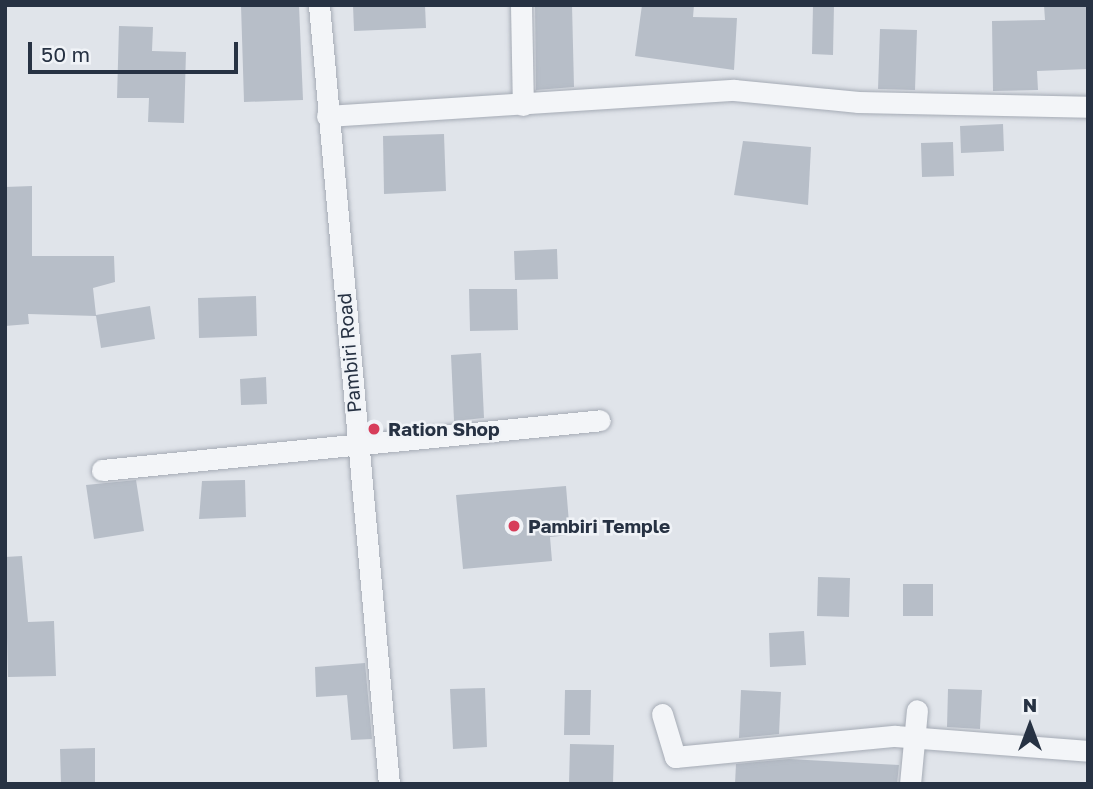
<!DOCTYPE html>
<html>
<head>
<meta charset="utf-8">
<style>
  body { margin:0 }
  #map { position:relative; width:1093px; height:789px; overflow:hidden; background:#e0e4ea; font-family:"Golos Text",sans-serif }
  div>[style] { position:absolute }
  .building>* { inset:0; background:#b7bec8 }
  .roads { filter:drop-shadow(0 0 2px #a5abb5) drop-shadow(0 0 2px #a5abb5) }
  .minor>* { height:21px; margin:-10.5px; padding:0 10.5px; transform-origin:10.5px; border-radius:10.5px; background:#f3f5f8 }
  .dots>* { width:19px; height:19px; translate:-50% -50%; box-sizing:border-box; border:4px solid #f0f3f7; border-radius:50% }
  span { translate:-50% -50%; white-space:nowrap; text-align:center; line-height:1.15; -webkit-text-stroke:5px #f0f3f7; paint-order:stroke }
  .street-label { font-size:19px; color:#273243 }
  .poi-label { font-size:19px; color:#273243; font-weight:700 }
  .left { translate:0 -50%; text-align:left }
  .frame { position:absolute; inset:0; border:7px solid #273243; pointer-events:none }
  .north { position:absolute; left:995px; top:691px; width:70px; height:70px; -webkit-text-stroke:5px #f0f3f7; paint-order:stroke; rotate:0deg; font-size:19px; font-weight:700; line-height:28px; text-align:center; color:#273243 }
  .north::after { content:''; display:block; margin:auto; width:24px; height:32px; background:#273243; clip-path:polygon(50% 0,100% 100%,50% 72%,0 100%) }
  .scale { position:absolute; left:28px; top:42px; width:210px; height:32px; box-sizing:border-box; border:4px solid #273243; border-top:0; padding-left:9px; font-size:21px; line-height:24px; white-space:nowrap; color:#273243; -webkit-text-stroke:5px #f0f3f7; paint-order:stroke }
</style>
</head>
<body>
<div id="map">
  <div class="building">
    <i style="clip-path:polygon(241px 5px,299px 5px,303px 100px,244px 102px)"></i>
    <i style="clip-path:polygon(353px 5px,425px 5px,426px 28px,354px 31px)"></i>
    <i style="clip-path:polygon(535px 5px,572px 5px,574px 87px,536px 90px)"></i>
    <i style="clip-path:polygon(642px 5px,694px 5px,693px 17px,737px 18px,734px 70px,635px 56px)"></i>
    <i style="clip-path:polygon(813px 5px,834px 5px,833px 55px,812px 54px)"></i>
    <i style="clip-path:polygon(1044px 5px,1088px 5px,1088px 69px,1037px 71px,1038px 90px,993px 91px,992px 21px,1045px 20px)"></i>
    <i style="clip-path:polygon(119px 26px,153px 27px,152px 51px,186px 52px,184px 123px,148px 122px,149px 98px,117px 98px)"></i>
    <i style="clip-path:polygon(880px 29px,917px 30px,915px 90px,878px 89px)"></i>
    <i style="clip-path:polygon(1003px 124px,1004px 151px,961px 153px,960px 126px)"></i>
    <i style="clip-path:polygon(444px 134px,446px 191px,384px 194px,383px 136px)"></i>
    <i style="clip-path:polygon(743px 141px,811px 147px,808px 205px,734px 195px)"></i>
    <i style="clip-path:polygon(953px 142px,954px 176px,922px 177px,921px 143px)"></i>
    <i style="clip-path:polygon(32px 186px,32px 256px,114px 256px,115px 282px,93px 288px,96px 315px,150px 306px,155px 339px,101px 348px,96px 316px,28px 314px,29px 324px,5px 326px,5px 187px)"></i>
    <i style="clip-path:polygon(557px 249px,558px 279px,515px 280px,514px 251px)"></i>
    <i style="clip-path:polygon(469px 289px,517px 289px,518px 330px,470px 331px)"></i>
    <i style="clip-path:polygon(256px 296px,257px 336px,199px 338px,198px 298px)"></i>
    <i style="clip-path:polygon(481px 353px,484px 418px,454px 421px,451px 355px)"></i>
    <i style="clip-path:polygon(266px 377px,267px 404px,241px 405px,240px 379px)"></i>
    <i style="clip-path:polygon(136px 480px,144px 531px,94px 539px,86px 485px)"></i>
    <i style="clip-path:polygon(245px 480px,246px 517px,199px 519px,202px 481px)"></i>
    <i style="clip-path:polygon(566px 486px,570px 535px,550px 537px,552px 561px,463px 569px,456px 495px)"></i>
    <i style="clip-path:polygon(22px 556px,28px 622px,54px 621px,56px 676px,8px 677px,5px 557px)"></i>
    <i style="clip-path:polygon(818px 577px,850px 578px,849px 617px,817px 616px)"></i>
    <i style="clip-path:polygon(903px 584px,933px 584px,933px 616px,903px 616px)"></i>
    <i style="clip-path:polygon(804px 631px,806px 665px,770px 667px,769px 633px)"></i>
    <i style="clip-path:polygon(365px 663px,372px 739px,351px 740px,347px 695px,316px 697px,315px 667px)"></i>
    <i style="clip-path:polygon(485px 688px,487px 747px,453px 749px,450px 689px)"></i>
    <i style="clip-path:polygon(948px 689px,982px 690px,980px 729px,947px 727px)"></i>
    <i style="clip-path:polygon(565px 690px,591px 690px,590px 735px,564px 735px)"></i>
    <i style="clip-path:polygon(741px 690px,781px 692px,779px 734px,739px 738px)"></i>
    <i style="clip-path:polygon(570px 744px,614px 745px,613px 784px,569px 784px)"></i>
    <i style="clip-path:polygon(95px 748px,95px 784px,61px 784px,60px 749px)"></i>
    <i style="clip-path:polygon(789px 759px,899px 765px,897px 784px,735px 784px,736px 764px)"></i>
  </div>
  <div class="roads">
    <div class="minor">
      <i style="left:319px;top:5px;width:782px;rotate:84.87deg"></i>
      <i style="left:521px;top:5px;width:100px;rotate:88.9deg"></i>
      <i style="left:327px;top:116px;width:408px;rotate:-3.7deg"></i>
      <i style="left:734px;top:90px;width:125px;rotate:5.5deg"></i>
      <i style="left:858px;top:102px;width:230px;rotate:1.2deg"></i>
      <i style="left:102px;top:470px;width:500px;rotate:-5.7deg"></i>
      <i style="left:662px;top:714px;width:45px;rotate:73.2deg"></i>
      <i style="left:675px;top:757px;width:221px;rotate:-5.5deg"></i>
      <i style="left:895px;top:736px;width:194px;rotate:4.4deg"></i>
      <i style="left:910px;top:784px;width:74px;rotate:-84.6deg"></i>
    </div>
  </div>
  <div class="dots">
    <i style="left:374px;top:429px;background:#d73d5a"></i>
    <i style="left:514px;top:526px;background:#d73d5a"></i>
  </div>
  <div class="street-label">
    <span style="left:349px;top:353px;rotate:-95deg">Pambiri Road</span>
  </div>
  <div class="poi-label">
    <span class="left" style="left:388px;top:429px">Ration Shop</span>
    <span class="left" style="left:528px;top:526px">Pambiri Temple</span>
  </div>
  <div class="frame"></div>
  <div class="north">N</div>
  <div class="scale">50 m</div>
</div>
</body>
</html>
